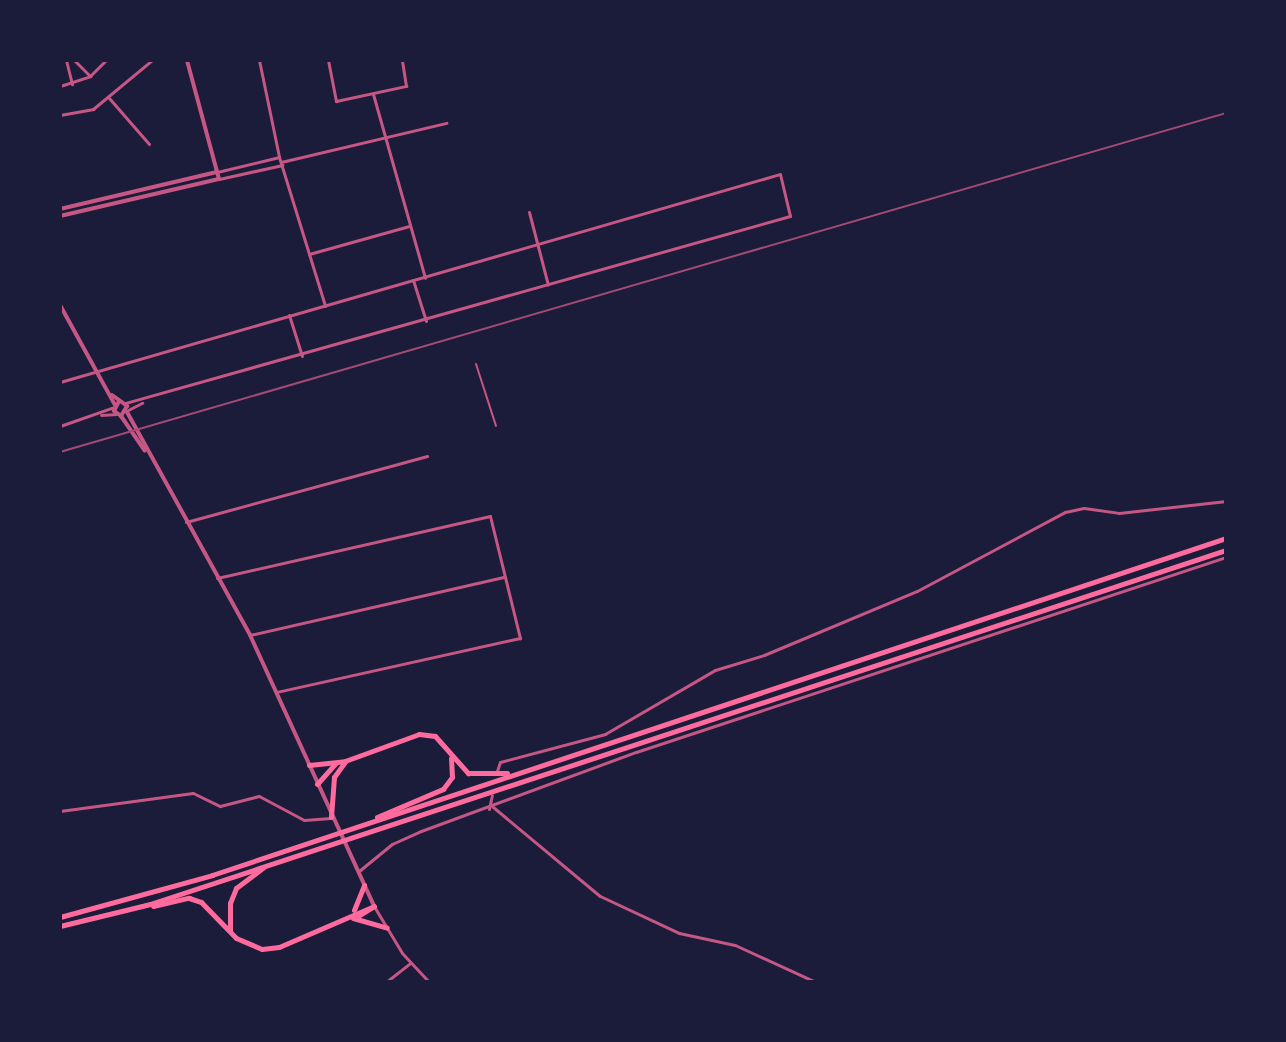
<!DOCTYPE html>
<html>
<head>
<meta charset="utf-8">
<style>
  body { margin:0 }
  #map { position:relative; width:1286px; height:1042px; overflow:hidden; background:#1b1b3a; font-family:"PT Sans",sans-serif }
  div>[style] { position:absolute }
  .pedestrian>* { height:2px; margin:-1px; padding:0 1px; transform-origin:1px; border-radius:1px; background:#c65784 }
  .minor>* { height:3px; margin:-1.5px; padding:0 1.5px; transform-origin:1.5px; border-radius:1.5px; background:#c65784 }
  .tertiary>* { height:4px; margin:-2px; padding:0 2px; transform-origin:2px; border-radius:2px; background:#c65784 }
  .trunk>* { height:5px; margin:-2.5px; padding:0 2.5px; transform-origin:2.5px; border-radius:2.5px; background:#ff6b9d }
  .rail>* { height:2px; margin:-1px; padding:0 1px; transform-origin:1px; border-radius:1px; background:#a44b75 }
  span { translate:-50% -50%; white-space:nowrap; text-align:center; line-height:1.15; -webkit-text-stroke:8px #1b1b3a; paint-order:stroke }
  .frame { position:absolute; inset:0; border:62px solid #1b1b3a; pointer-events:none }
</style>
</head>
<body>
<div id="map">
  <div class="pedestrian">
    <i style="left:476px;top:364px;width:65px;rotate:72.1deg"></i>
  </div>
  <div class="minor">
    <i style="left:66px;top:60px;width:25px;rotate:76deg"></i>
    <i style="left:74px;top:60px;width:23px;rotate:45deg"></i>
    <i style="left:259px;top:60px;width:99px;rotate:78.3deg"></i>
    <i style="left:279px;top:157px;width:156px;rotate:72.8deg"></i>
    <i style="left:328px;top:60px;width:42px;rotate:79deg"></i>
    <i style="left:336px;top:101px;width:72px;rotate:-12.1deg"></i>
    <i style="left:406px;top:86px;width:26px;rotate:-99deg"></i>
    <i style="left:60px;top:86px;width:32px;rotate:-18deg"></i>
    <i style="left:90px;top:76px;width:23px;rotate:-45deg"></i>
    <i style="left:373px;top:94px;width:191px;rotate:74.2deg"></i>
    <i style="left:109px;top:98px;width:61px;rotate:49deg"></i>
    <i style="left:60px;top:115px;width:34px;rotate:-10deg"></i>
    <i style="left:93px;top:109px;width:77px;rotate:-39.7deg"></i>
    <i style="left:281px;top:162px;width:170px;rotate:-13.3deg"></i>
    <i style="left:217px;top:172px;width:64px;rotate:-13.6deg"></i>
    <i style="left:219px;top:179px;width:65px;rotate:-12.5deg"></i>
    <i style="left:529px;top:212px;width:75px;rotate:75.4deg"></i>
    <i style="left:309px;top:254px;width:104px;rotate:-15.6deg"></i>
    <i style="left:413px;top:280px;width:43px;rotate:72.4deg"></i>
    <i style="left:289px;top:315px;width:43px;rotate:72.4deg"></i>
    <i style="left:60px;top:382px;width:749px;rotate:-16.11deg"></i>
    <i style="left:780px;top:174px;width:43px;rotate:76.6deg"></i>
    <i style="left:790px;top:216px;width:691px;rotate:164.29deg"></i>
    <i style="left:128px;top:410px;width:16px;rotate:-27deg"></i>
    <i style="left:101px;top:415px;width:16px;rotate:-4deg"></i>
    <i style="left:60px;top:426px;width:57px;rotate:-19.4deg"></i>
    <i style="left:186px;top:522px;width:250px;rotate:-15.3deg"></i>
    <i style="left:217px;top:578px;width:280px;rotate:-12.8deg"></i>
    <i style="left:490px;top:516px;width:126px;rotate:76.2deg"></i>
    <i style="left:520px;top:638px;width:250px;rotate:167.5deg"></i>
    <i style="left:250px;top:635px;width:260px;rotate:-12.9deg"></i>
    <i style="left:497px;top:771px;width:9px;rotate:-72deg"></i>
    <i style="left:500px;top:762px;width:109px;rotate:-14.9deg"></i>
    <i style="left:605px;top:734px;width:127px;rotate:-30.2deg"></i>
    <i style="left:715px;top:670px;width:51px;rotate:-17deg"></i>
    <i style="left:764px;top:655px;width:166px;rotate:-22.7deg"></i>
    <i style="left:917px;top:591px;width:168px;rotate:-28.1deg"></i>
    <i style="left:1065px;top:512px;width:19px;rotate:-12deg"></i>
    <i style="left:1084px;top:508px;width:35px;rotate:8deg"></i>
    <i style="left:1119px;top:513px;width:108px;rotate:-6.4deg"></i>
    <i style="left:493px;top:807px;width:139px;rotate:39.8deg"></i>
    <i style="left:600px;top:896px;width:87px;rotate:25.1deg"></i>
    <i style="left:679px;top:933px;width:57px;rotate:12.1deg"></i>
    <i style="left:735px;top:945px;width:89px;rotate:24.6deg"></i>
    <i style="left:489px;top:809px;width:14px;rotate:-78deg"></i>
    <i style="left:60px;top:811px;width:134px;rotate:-7.7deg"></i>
    <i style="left:193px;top:793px;width:30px;rotate:26deg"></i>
    <i style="left:220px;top:806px;width:40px;rotate:-14.4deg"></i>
    <i style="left:259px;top:796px;width:51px;rotate:28.1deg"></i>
    <i style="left:304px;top:820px;width:27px;rotate:-4deg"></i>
    <i style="left:359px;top:871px;width:43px;rotate:-39.3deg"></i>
    <i style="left:392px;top:844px;width:32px;rotate:-24deg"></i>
    <i style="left:421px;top:831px;width:229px;rotate:-20.2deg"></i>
    <i style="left:636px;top:752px;width:621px;rotate:-18.29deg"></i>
    <i style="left:375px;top:908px;width:52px;rotate:59deg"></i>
    <i style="left:402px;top:953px;width:40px;rotate:47deg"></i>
    <i style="left:386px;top:982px;width:31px;rotate:-38deg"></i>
  </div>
  <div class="tertiary">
    <i style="left:60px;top:209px;width:160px;rotate:-13.3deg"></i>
    <i style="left:60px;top:216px;width:163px;rotate:-13.1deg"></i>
    <i style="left:219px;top:179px;width:123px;rotate:-105.1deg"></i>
    <i style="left:60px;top:305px;width:114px;rotate:61.2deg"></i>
    <i style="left:112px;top:395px;width:19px;rotate:36deg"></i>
    <i style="left:127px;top:406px;width:12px;rotate:121deg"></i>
    <i style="left:121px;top:416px;width:9px;rotate:-144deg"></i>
    <i style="left:114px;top:411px;width:11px;rotate:-63deg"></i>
    <i style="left:127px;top:412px;width:255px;rotate:61.1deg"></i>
    <i style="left:250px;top:635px;width:298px;rotate:65.4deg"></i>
    <i style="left:121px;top:416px;width:42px;rotate:55.6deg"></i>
  </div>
  <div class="trunk">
    <i style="left:309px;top:765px;width:36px;rotate:-6deg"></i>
    <i style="left:345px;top:761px;width:79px;rotate:-20deg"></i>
    <i style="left:419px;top:734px;width:16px;rotate:7deg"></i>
    <i style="left:435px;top:736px;width:50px;rotate:48.3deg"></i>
    <i style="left:468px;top:773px;width:39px"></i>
    <i style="left:317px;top:784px;width:27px;rotate:-48deg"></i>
    <i style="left:331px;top:817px;width:40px;rotate:-85.7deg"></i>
    <i style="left:334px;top:777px;width:19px;rotate:-54deg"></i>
    <i style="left:377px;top:817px;width:72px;rotate:-23deg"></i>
    <i style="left:443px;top:789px;width:15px;rotate:-53deg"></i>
    <i style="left:452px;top:777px;width:19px;rotate:-93deg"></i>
    <i style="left:153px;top:906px;width:37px;rotate:-13deg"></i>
    <i style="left:189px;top:898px;width:13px;rotate:18deg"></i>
    <i style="left:201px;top:902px;width:50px;rotate:45.8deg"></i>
    <i style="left:236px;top:938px;width:28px;rotate:23deg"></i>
    <i style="left:262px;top:949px;width:17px;rotate:-7deg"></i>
    <i style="left:279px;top:947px;width:103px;rotate:-23.3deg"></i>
    <i style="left:354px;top:910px;width:27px;rotate:-68deg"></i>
    <i style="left:60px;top:917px;width:158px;rotate:-15.4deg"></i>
    <i style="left:212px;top:875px;width:1069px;rotate:-18.38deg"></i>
    <i style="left:356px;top:917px;width:21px;rotate:-31deg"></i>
    <i style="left:353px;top:918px;width:35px;rotate:16deg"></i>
    <i style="left:60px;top:926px;width:93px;rotate:-13.7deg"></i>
    <i style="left:150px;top:904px;width:1133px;rotate:-18.21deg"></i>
    <i style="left:230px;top:930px;width:27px;rotate:-90deg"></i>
    <i style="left:230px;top:903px;width:16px;rotate:-68deg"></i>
    <i style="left:236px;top:888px;width:34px;rotate:-37deg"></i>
  </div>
  <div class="rail">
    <i style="left:60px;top:452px;width:1214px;rotate:-16.21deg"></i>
  </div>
  <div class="frame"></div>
</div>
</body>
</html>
